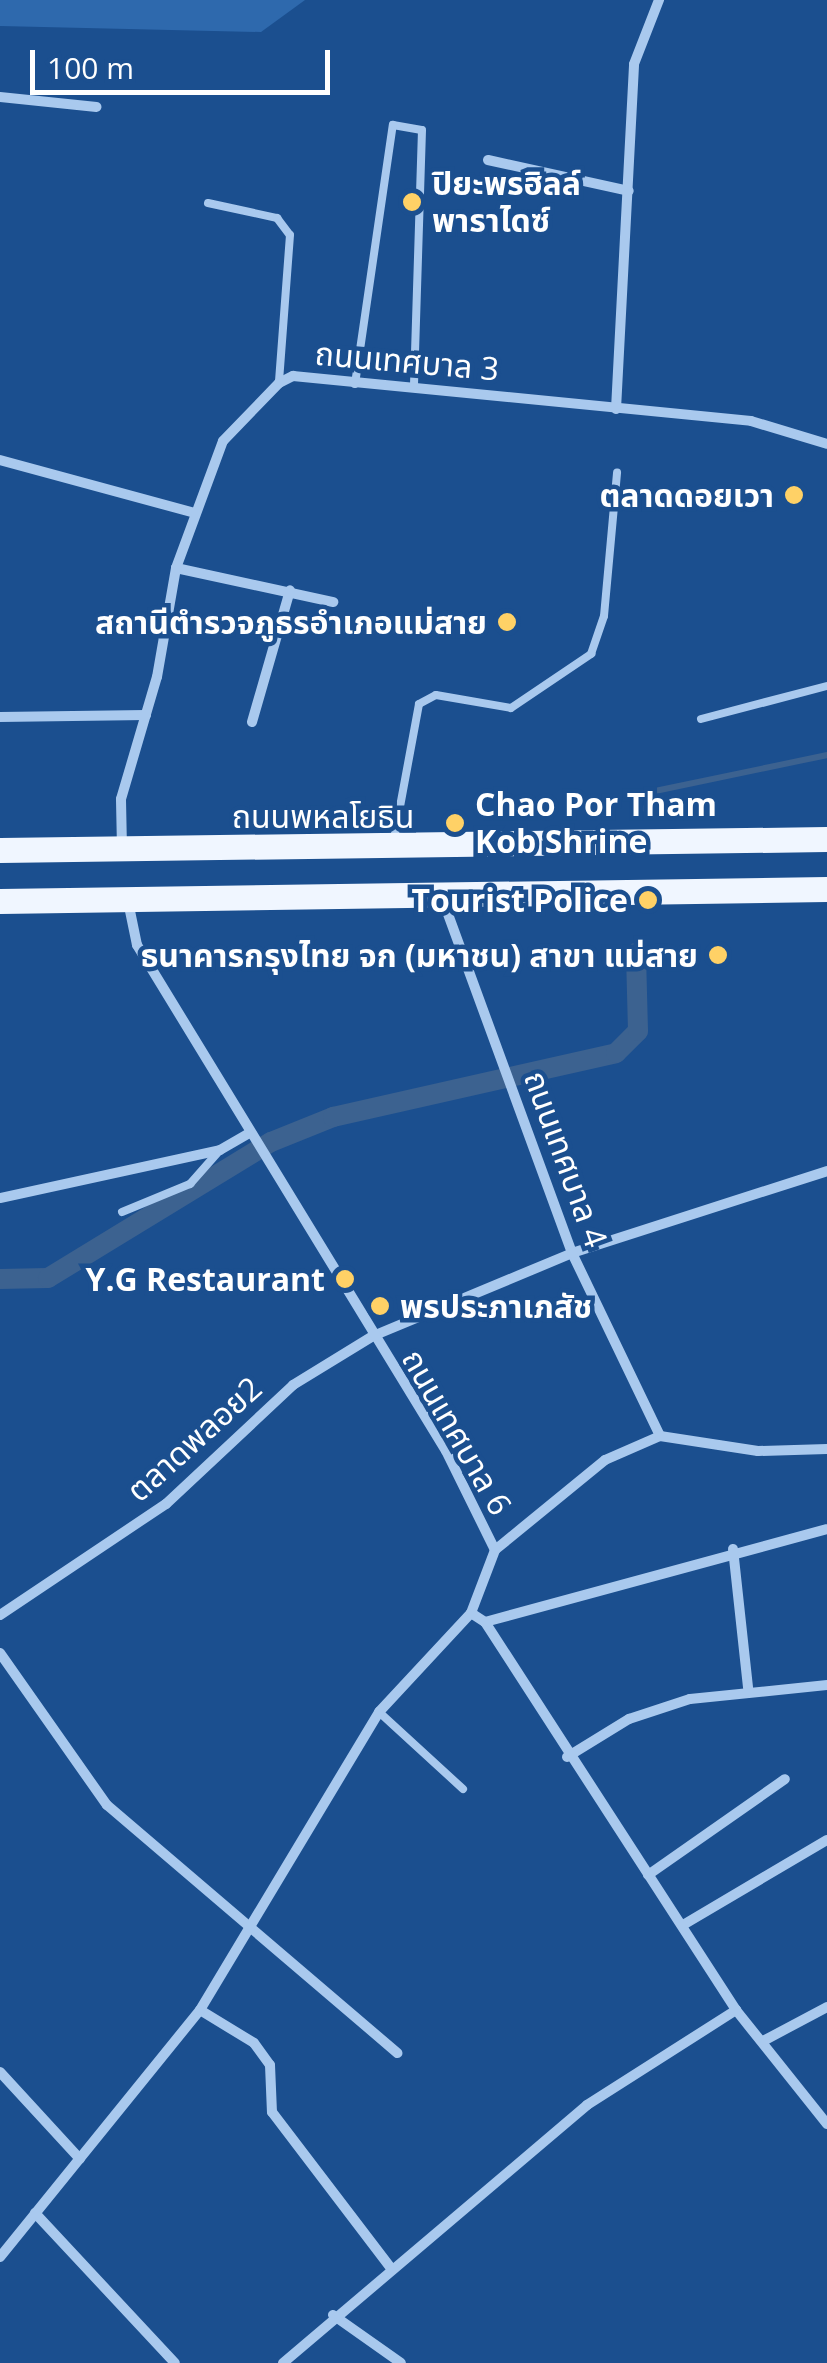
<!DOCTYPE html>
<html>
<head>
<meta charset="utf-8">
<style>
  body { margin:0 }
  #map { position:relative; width:827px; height:2363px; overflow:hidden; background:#1b4f8f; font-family:"Open Sans","Noto Sans Thai",sans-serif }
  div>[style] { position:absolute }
  .green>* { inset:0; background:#2e69ad }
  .stream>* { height:6px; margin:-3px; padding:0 3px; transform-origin:3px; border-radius:3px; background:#3c6290 }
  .canal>* { height:20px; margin:-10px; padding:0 10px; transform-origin:10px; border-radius:10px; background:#3c6290 }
  .lane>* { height:8px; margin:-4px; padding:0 4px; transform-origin:4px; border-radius:4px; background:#a9c9ee }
  .street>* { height:10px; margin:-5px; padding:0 5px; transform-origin:5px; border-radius:5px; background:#a9c9ee }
  .primary>* { height:25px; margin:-12.5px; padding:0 12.5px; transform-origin:12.5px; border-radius:12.5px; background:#f0f6ff }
  .dots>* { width:28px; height:28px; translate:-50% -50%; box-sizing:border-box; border:5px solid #1b4f8f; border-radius:50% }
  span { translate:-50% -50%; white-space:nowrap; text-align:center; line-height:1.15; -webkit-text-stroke:9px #1b4f8f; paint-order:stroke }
  .poi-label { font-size:32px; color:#fff; font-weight:700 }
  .left { translate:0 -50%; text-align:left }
  .right { translate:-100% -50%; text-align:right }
  .street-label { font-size:32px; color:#fff }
  .scale { position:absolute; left:30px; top:50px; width:300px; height:45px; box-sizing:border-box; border:5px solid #fff; border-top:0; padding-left:12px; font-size:30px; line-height:35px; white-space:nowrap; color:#fff; -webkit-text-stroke:8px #1b4f8f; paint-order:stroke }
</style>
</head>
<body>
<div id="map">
  <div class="green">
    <i style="clip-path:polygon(0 0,305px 0,261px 32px,0 26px)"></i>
  </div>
  <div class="stream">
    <i style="left:645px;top:809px;width:21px;rotate:-61deg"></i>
    <i style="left:655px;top:791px;width:176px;rotate:-11.8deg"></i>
  </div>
  <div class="canal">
    <i style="left:0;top:1279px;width:48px;rotate:-1.2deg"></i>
    <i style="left:48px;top:1278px;width:261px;rotate:-31.4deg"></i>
    <i style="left:271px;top:1142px;width:67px;rotate:-22deg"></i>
    <i style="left:333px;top:1117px;width:290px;rotate:-12.7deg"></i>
    <i style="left:616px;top:1053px;width:31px;rotate:-45deg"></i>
    <i style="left:638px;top:1031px;width:78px;rotate:-91.5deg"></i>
  </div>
  <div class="lane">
    <i style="left:208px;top:203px;width:71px;rotate:12.3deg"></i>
    <i style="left:277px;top:218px;width:21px;rotate:53deg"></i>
    <i style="left:290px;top:235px;width:148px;rotate:94.3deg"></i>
    <i style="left:355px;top:384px;width:262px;rotate:-81.7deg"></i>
    <i style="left:393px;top:125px;width:29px;rotate:10deg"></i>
    <i style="left:422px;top:130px;width:258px;rotate:91.8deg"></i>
    <i style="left:701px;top:719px;width:130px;rotate:-14.7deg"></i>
    <i style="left:394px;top:839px;width:137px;rotate:-79.5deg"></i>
    <i style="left:419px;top:704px;width:19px;rotate:-28deg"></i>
    <i style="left:436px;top:695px;width:76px;rotate:9.8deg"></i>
    <i style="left:511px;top:708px;width:97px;rotate:-34deg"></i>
    <i style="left:591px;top:654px;width:40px;rotate:-71.1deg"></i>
    <i style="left:604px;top:616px;width:144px;rotate:-84.8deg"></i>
    <i style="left:122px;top:1212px;width:74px;rotate:-22.4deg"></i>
    <i style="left:190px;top:1184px;width:45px;rotate:-48.6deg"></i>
    <i style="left:379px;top:1712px;width:114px;rotate:42.5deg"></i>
  </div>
  <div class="street">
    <i style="left:0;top:97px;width:97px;rotate:5.9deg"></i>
    <i style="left:488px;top:160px;width:144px;rotate:12.4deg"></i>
    <i style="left:616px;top:409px;width:345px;rotate:-87deg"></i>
    <i style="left:634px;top:64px;width:69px;rotate:-68.7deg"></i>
    <i style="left:0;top:460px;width:202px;rotate:15.2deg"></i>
    <i style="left:176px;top:568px;width:161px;rotate:12.2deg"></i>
    <i style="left:0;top:717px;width:146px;rotate:-0.8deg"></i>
    <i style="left:252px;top:722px;width:137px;rotate:-73.9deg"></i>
    <i style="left:122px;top:848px;width:49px;rotate:-91.2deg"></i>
    <i style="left:121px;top:799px;width:127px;rotate:-73.6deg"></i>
    <i style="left:157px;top:677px;width:111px;rotate:-80.1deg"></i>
    <i style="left:176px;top:568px;width:135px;rotate:-69.7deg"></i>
    <i style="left:223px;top:441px;width:81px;rotate:-46deg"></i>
    <i style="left:279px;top:383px;width:16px;rotate:-27deg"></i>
    <i style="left:293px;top:376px;width:460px;rotate:5.6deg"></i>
    <i style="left:751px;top:421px;width:79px;rotate:16.8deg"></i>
    <i style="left:441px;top:895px;width:381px;rotate:69.9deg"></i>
    <i style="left:572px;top:1253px;width:203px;rotate:64.3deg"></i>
    <i style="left:0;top:1198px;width:225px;rotate:-12.3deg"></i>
    <i style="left:220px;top:1150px;width:34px;rotate:-30deg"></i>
    <i style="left:733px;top:1549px;width:140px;rotate:83.8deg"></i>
    <i style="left:495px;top:1550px;width:142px;rotate:-39.3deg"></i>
    <i style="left:605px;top:1460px;width:60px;rotate:-23.6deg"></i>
    <i style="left:660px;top:1436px;width:99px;rotate:8.7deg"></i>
    <i style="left:758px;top:1451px;width:69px;rotate:-1.7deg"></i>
    <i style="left:471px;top:1613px;width:17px;rotate:33deg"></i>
    <i style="left:485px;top:1622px;width:462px;rotate:57.1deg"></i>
    <i style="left:736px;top:2010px;width:146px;rotate:51.4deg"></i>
    <i style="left:0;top:1615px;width:200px;rotate:-33.8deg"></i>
    <i style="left:166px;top:1504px;width:174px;rotate:-43.1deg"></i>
    <i style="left:293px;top:1385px;width:94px;rotate:-31.5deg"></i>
    <i style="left:373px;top:1336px;width:216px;rotate:-22.6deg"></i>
    <i style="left:572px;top:1253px;width:268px;rotate:-17.8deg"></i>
    <i style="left:485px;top:1622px;width:354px;rotate:-15.2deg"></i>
    <i style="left:0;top:1653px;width:186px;rotate:54.9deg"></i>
    <i style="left:107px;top:1805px;width:382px;rotate:40.5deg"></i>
    <i style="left:567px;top:1757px;width:73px;rotate:-31.5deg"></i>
    <i style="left:629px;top:1719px;width:64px;rotate:-18.2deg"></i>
    <i style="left:690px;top:1699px;width:138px;rotate:-5.8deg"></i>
    <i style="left:648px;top:1875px;width:167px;rotate:-35deg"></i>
    <i style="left:683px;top:1925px;width:167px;rotate:-30.6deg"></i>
    <i style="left:200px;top:2010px;width:63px;rotate:31.4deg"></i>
    <i style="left:254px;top:2043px;width:27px;rotate:54deg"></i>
    <i style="left:270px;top:2065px;width:47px;rotate:87.6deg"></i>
    <i style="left:272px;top:2112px;width:195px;rotate:52.7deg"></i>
    <i style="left:765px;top:2040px;width:70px;rotate:-28deg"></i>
    <i style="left:0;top:2072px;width:118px;rotate:47.4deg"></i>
    <i style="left:35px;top:2213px;width:205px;rotate:47deg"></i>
    <i style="left:0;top:2257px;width:318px;rotate:-51deg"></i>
    <i style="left:200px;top:2010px;width:348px;rotate:-59deg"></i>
    <i style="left:379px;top:1712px;width:135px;rotate:-47.1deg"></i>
    <i style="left:471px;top:1613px;width:67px;rotate:-69.1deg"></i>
    <i style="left:495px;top:1550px;width:110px;rotate:-116.3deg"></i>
    <i style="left:446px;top:1451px;width:593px;rotate:-121.41deg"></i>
    <i style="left:137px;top:945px;width:45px;rotate:-101.6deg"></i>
    <i style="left:333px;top:2315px;width:83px;rotate:35.2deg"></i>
    <i style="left:283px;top:2363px;width:399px;rotate:-40.3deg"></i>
    <i style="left:587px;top:2105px;width:177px;rotate:-32.5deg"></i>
  </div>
  <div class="primary">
    <i style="left:0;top:850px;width:827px;rotate:-0.76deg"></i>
    <i style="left:0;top:901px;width:827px;rotate:-0.83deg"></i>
  </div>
  <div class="dots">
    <i style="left:412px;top:202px;background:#ffd166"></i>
    <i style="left:794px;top:495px;background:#ffd166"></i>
    <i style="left:507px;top:622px;background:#ffd166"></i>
    <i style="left:455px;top:823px;background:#ffd166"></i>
    <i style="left:648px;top:900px;background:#ffd166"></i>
    <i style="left:718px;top:955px;background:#ffd166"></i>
    <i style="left:345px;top:1279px;background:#ffd166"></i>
    <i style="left:380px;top:1306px;background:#ffd166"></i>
  </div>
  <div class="poi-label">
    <span class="left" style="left:432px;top:202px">ปิยะพรฮิลล์<br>พาราไดซ์</span>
    <span class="right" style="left:774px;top:495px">ตลาดดอยเวา</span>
    <span class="right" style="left:487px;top:622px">สถานีตำรวจภูธรอำเภอแม่สาย</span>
    <span class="left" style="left:475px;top:823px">Chao Por Tham<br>Kob Shrine</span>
    <span class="right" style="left:628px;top:900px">Tourist Police</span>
    <span class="right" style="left:698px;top:955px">ธนาคารกรุงไทย จก (มหาชน) สาขา แม่สาย</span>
    <span class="right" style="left:325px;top:1279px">Y.G Restaurant</span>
    <span class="left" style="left:400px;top:1306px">พรประภาเภสัช</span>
  </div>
  <div class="street-label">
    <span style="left:407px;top:361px;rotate:5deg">ถนนเทศบาล 3</span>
    <span style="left:323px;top:816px">ถนนพหลโยธิน</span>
    <span style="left:566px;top:1159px;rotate:70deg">ถนนเทศบาล 4</span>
    <span style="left:457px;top:1432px;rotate:60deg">ถนนเทศบาล 6</span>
    <span style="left:194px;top:1439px;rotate:-42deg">ตลาดพลอย2</span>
  </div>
  <div class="scale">100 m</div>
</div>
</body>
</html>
